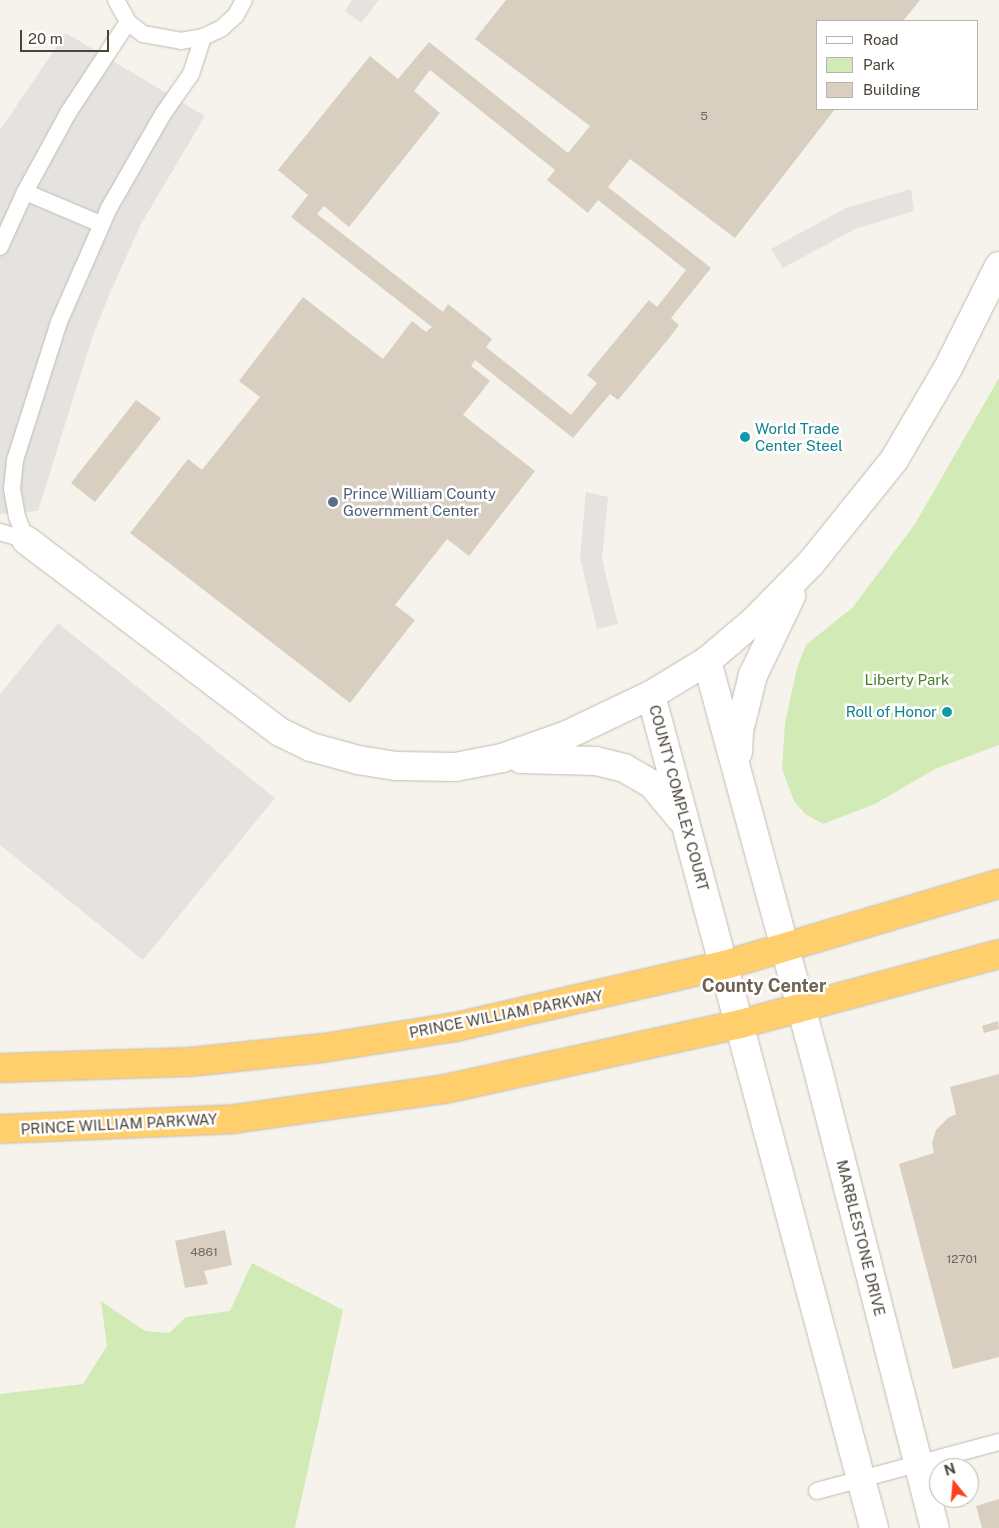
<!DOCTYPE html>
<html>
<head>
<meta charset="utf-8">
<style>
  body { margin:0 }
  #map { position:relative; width:999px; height:1528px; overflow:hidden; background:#f6f3ec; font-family:"Public Sans",sans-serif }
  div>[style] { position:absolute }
  .green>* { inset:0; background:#d2eab5 }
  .parking>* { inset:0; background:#e5e3e0 }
  .building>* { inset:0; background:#d8cfc1 }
  .roads { filter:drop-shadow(0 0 1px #c2bbae) drop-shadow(0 0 1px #c2bbae) }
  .lane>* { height:16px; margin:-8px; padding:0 8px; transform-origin:8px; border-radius:8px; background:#fff }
  .street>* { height:28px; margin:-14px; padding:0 14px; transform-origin:14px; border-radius:14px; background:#fff }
  .highway>* { height:28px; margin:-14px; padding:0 14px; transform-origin:14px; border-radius:14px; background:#ffcf6e }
  .dots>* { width:14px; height:14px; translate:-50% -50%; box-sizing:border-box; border:2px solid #fff; border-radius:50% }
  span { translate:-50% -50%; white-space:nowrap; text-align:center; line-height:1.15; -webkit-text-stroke:5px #fff; paint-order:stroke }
  .number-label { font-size:12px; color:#6e675b }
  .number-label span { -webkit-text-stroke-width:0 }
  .culture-label { font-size:15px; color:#0d838f }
  .left { translate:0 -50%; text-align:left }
  .right { translate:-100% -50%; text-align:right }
  .service-label { font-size:15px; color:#4e5e75 }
  .park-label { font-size:15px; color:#4a7f2a }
  .street-label { font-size:15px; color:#4b4439 }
  .quarter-label { font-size:18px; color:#6e6250; font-weight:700 }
  .legend { position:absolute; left:816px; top:20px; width:162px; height:90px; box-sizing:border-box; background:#fff; border:1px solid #b7b4b0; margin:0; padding:6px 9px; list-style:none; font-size:15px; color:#4b4439 }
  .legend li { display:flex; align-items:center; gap:10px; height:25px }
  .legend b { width:25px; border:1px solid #b7b4b0 }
  .north { position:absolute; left:929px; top:1458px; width:50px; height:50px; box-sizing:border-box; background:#fff; border:1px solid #b7b4b0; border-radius:50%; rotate:343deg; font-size:14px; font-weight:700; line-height:20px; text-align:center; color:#4b4439 }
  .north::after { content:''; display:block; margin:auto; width:18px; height:22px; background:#fc3f1d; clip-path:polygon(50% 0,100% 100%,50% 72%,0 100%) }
  .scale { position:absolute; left:20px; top:30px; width:89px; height:22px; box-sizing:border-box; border:2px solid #4b4439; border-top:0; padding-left:6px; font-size:15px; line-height:18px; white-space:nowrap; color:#4b4439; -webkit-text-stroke:4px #fff; paint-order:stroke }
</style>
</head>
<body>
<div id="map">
  <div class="green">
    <i style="clip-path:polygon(999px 378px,999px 745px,935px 769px,875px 804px,823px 824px,805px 814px,794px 801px,782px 769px,785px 723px,797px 668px,806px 645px,853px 607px,915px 524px)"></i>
    <i style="clip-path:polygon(252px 1263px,343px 1310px,295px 1528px,0 1528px,0 1394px,83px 1384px,107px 1346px,101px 1301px,145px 1331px,169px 1333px,186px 1317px,230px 1311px)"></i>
  </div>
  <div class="parking">
    <i style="clip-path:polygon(352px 0,379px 0,361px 23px,345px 11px)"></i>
    <i style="clip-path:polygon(66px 33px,205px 116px,141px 224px,109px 295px,92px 338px,38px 511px,0 514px,0 130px)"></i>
    <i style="clip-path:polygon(911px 189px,914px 211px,855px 229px,783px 268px,771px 249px,846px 208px)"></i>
    <i style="clip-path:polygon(586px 492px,608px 497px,602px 559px,618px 624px,597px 629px,580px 558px)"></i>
    <i style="clip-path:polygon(58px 623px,275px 798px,143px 960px,0 845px,0 694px)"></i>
  </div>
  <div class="building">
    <i style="clip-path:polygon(evenodd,506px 0,920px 0,903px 21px,818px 21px,818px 109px,835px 109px,735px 238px,630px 159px,608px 187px,711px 268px,671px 318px,679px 325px,670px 337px,618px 400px,610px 394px,573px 438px,475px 360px,471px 366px,490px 381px,463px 415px,535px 471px,469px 556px,447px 539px,395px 605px,415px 620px,350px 703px,130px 533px,188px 459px,202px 470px,260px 397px,239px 381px,303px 297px,383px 359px,412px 321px,426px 332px,432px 327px,291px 217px,308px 195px,278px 170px,370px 56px,398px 79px,429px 42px,568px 153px,590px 126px,475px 39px,506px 0,430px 70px,555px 170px,547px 180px,588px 213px,598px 200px,686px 270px,657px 307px,649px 300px,587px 375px,597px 383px,571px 415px,486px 347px,492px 339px,448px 304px,443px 312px,317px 214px,324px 206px,349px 227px,440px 113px,414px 91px,430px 70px)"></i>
    <i style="clip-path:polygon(136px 400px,161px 418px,95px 502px,71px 483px)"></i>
    <i style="clip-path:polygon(998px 1021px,999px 1029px,984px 1033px,982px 1026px)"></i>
    <i style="clip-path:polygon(999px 1074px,999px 1357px,953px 1369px,899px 1164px,934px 1153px,932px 1143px,936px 1130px,948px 1118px,956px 1114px,950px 1087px)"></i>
    <i style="clip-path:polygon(225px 1230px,232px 1265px,204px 1271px,208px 1284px,185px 1288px,175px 1241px)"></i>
    <i style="clip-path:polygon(999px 1499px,999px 1528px,982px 1528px,976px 1506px)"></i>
  </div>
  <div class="roads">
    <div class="lane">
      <i style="left:116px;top:0;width:25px;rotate:61deg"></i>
      <i style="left:128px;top:22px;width:19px;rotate:39deg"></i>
      <i style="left:143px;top:34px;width:39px;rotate:10deg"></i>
      <i style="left:181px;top:41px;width:22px;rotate:-10deg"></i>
      <i style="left:203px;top:37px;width:21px;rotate:-25deg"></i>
      <i style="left:222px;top:28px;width:19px;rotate:-43deg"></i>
      <i style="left:236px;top:15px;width:17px;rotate:-62deg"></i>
      <i style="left:25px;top:192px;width:82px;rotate:22.8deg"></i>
      <i style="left:0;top:247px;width:60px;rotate:-65.6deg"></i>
      <i style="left:25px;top:192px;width:90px;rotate:-61.4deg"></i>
      <i style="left:68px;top:113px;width:109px;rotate:-56.6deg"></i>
      <i style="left:0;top:532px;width:27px;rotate:17deg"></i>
      <i style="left:26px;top:540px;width:25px;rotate:-111deg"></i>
      <i style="left:17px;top:517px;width:28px;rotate:-100deg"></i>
      <i style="left:12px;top:489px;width:29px;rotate:-84deg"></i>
      <i style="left:15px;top:460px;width:145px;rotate:-72.3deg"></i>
      <i style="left:59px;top:322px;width:124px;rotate:-66.3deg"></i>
      <i style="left:109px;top:208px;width:108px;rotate:-60.1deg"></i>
      <i style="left:163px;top:114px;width:49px;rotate:-55deg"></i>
      <i style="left:191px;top:74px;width:39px;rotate:-72deg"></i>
      <i style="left:817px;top:1491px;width:188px;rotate:-15.1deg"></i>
    </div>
    <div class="street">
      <i style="left:26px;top:540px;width:318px;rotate:37.1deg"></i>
      <i style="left:280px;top:732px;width:34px;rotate:26deg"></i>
      <i style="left:311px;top:747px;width:49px;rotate:15.5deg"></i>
      <i style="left:358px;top:760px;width:39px;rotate:9deg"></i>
      <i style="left:397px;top:766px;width:58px;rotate:1deg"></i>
      <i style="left:455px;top:767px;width:48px;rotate:-10.8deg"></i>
      <i style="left:502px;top:758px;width:69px;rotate:-19.5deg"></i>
      <i style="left:567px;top:735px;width:93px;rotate:-25.5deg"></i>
      <i style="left:651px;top:695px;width:66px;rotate:-31.3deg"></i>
      <i style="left:707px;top:661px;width:62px;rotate:-40.4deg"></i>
      <i style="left:754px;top:621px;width:81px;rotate:-45.5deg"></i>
      <i style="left:811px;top:563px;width:132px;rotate:-51.1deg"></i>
      <i style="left:894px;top:460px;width:107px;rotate:-59.6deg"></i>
      <i style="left:948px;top:368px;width:114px;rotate:-63.4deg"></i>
      <i style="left:707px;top:661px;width:420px;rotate:74.8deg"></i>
      <i style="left:817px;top:1066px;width:477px;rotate:75.7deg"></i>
      <i style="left:651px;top:695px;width:862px;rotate:75.01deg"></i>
      <i style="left:738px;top:752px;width:21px;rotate:-87deg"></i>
      <i style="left:739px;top:731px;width:58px;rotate:-76deg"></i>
      <i style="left:753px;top:675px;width:88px;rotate:-64.3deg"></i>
      <i style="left:521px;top:759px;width:75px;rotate:1.5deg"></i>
      <i style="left:596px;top:761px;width:29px;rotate:14deg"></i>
      <i style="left:624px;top:768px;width:34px;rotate:30deg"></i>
      <i style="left:653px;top:785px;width:44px;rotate:50.5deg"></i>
    </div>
    <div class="highway">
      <i style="left:0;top:1068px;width:190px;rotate:-1.8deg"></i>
      <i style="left:190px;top:1062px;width:134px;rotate:-6deg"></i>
      <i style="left:323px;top:1048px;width:135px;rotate:-9deg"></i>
      <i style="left:456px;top:1027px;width:276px;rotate:-13deg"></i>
      <i style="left:725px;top:965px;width:286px;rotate:-16.5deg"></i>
      <i style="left:0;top:1129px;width:234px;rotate:-2.4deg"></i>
      <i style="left:234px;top:1119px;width:213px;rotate:-8.1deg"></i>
      <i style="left:445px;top:1089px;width:302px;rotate:-12.4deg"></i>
      <i style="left:740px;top:1024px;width:268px;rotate:-15.1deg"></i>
    </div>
  </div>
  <div class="dots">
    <i style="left:745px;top:437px;background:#0f9aa8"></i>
    <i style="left:333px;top:502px;background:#5c6f8a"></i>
    <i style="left:947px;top:712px;background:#0f9aa8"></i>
  </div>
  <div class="number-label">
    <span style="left:704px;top:117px">5</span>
    <span style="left:204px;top:1253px">4861</span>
    <span style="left:962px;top:1260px">12701</span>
  </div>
  <div class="culture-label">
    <span class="left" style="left:755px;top:437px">World Trade<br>Center Steel</span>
    <span class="right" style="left:937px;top:712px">Roll of Honor</span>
  </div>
  <div class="service-label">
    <span class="left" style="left:343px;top:502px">Prince William County<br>Government Center</span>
  </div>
  <div class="park-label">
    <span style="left:907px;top:680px">Liberty Park</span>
  </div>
  <div class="street-label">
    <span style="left:679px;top:798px;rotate:75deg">COUNTY COMPLEX COURT</span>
    <span style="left:506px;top:1014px;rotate:-11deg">PRINCE WILLIAM PARKWAY</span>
    <span style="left:119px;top:1124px;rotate:-3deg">PRINCE WILLIAM PARKWAY</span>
    <span style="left:861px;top:1238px;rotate:76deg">MARBLESTONE DRIVE</span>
  </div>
  <div class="quarter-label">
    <span style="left:764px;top:986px">County Center</span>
  </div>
  <ul class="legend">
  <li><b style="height:6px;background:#fff"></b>Road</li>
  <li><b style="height:14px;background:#d2eab5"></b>Park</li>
  <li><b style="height:14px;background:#d8cfc1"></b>Building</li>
  </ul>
  <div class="north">N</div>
  <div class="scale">20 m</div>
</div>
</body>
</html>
